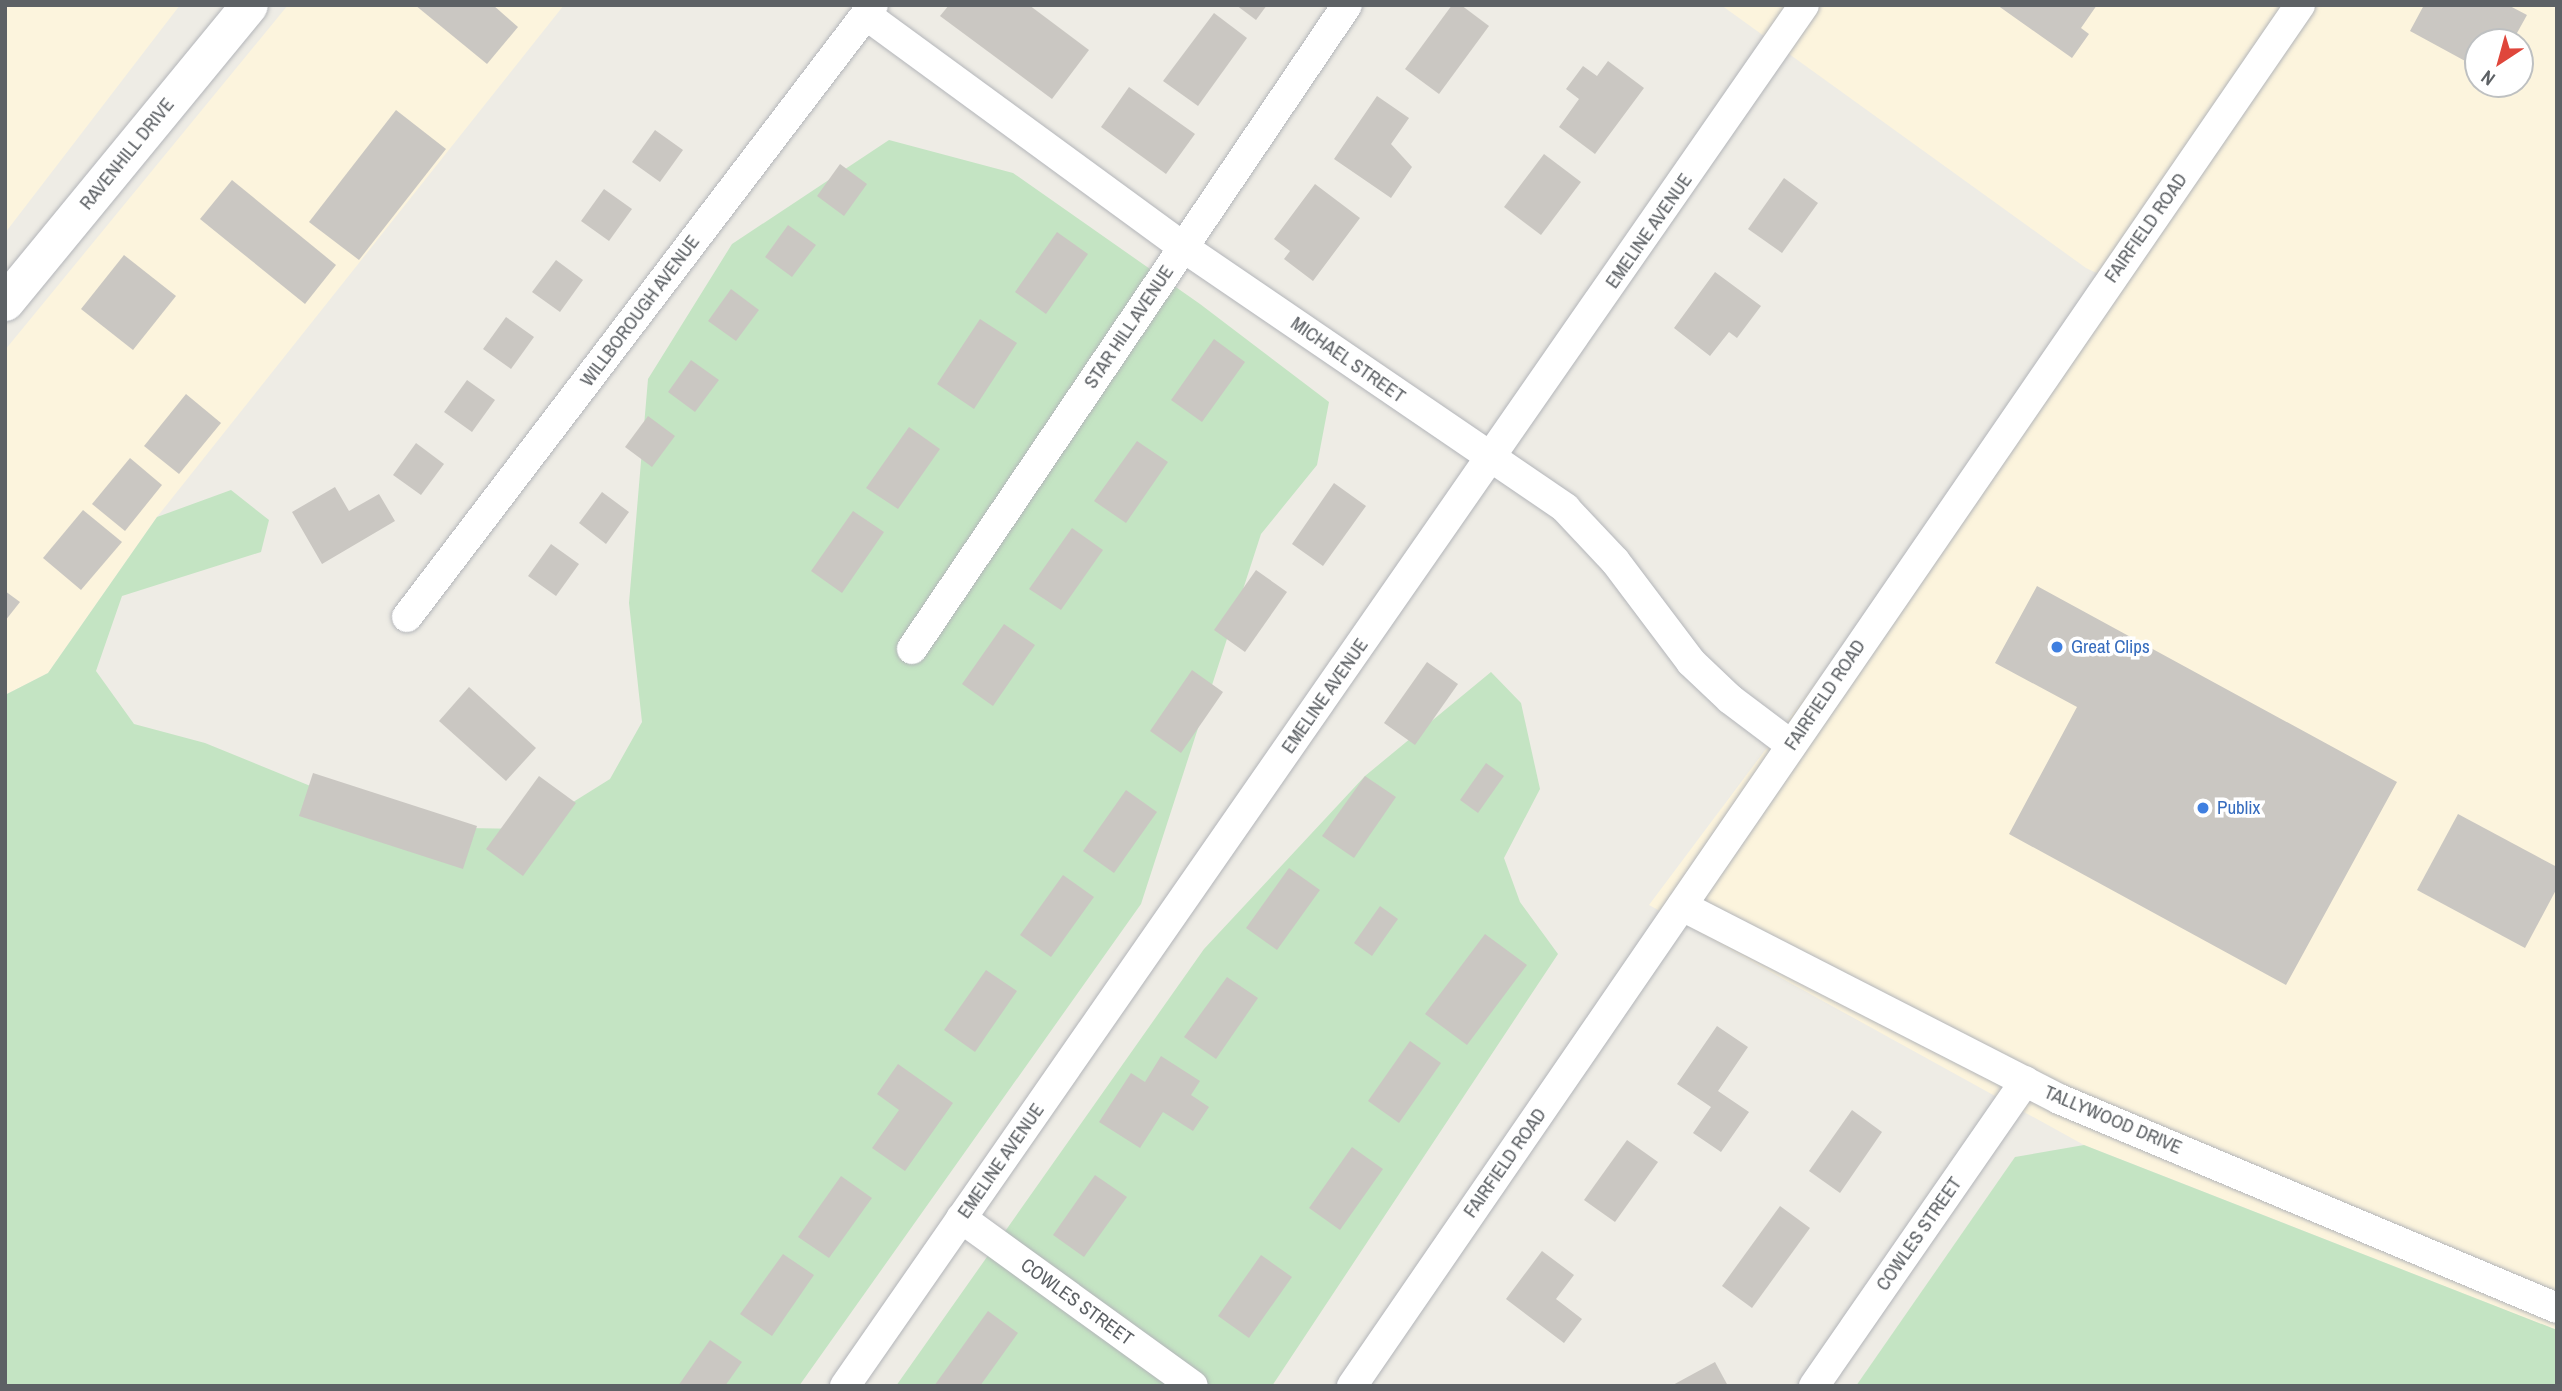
<!DOCTYPE html>
<html>
<head>
<meta charset="utf-8">
<style>
  body { margin:0 }
  #map { position:relative; width:2562px; height:1391px; overflow:hidden; background:#eeece5; font-family:"Archivo Narrow",sans-serif }
  div>[style] { position:absolute }
  .commercial>* { inset:0; background:#fcf4dd }
  .green>* { inset:0; background:#c4e4c3 }
  .building>* { inset:0; background:#cac7c2 }
  .roads { filter:drop-shadow(0 0 2px #b3b5b9) drop-shadow(0 0 2px #b3b5b9) }
  .minor>* { height:30px; margin:-15px; padding:0 15px; transform-origin:15px; border-radius:15px; background:#fff }
  .tertiary>* { height:37px; margin:-18.5px; padding:0 18.5px; transform-origin:18.5px; border-radius:18.5px; background:#fff }
  .dots>* { width:19px; height:19px; translate:-50% -50%; box-sizing:border-box; border:4px solid #fff; border-radius:50% }
  span { translate:-50% -50%; white-space:nowrap; text-align:center; line-height:1.15; -webkit-text-stroke:7px #fff; paint-order:stroke }
  .street-label { font-size:19px; color:#5d6165 }
  .shop-label { font-size:19px; color:#366cbe }
  .left { translate:0 -50%; text-align:left }
  .frame { position:absolute; inset:0; border:7px solid #5d6165; pointer-events:none }
  .north { position:absolute; left:2464px; top:28px; width:70px; height:70px; box-sizing:border-box; background:#fff; border:2px solid #bec0c1; border-radius:50%; rotate:216deg; font-size:19px; font-weight:700; line-height:28px; text-align:center; color:#5d6165 }
  .north::after { content:''; display:block; margin:auto; width:24px; height:32px; background:#df463b; clip-path:polygon(50% 0,100% 100%,50% 72%,0 100%) }
</style>
</head>
<body>
<div id="map">
  <div class="commercial">
    <i style="clip-path:polygon(5px 5px,180px 5px,5px 233px)"></i>
    <i style="clip-path:polygon(288px 5px,564px 5px,157px 517px,48px 673px,5px 695px,5px 350px)"></i>
    <i style="clip-path:polygon(evenodd,1721px 5px,2557px 5px,2557px 1330px,2084px 1145px,1649px 905px,2116px 282px,2086px 268px,1721px 5px,2478px 42px,2520px 42px,2520px 84px,2478px 84px,2478px 42px)"></i>
  </div>
  <div class="green">
    <i style="clip-path:polygon(889px 140px,1013px 173px,1200px 304px,1329px 402px,1317px 465px,1261px 534px,1141px 904px,799px 1386px,5px 1386px,5px 695px,48px 673px,157px 517px,231px 490px,269px 520px,261px 552px,122px 596px,96px 671px,134px 724px,205px 743px,411px 827px,530px 829px,610px 779px,642px 722px,629px 603px,648px 379px,732px 244px)"></i>
    <i style="clip-path:polygon(1491px 672px,1521px 703px,1540px 789px,1504px 858px,1520px 902px,1558px 954px,1272px 1386px,896px 1386px,1204px 949px,1365px 776px)"></i>
    <i style="clip-path:polygon(2084px 1145px,2557px 1330px,2557px 1386px,1856px 1386px,2015px 1157px)"></i>
  </div>
  <div class="building">
    <i style="clip-path:polygon(415px 5px,493px 5px,518px 27px,487px 64px)"></i>
    <i style="clip-path:polygon(949px 5px,1029px 5px,1089px 50px,1052px 99px,940px 16px)"></i>
    <i style="clip-path:polygon(1236px 5px,1267px 5px,1256px 20px)"></i>
    <i style="clip-path:polygon(1452px 5px,1461px 5px,1489px 26px,1439px 94px,1405px 69px)"></i>
    <i style="clip-path:polygon(1997px 5px,2097px 5px,2081px 28px,2089px 34px,2072px 58px)"></i>
    <i style="clip-path:polygon(2424px 5px,2508px 5px,2527px 15px,2512px 42px,2478px 42px,2478px 68px,2410px 31px)"></i>
    <i style="clip-path:polygon(1214px 13px,1247px 38px,1198px 106px,1163px 81px)"></i>
    <i style="clip-path:polygon(1608px 61px,1644px 88px,1595px 154px,1559px 127px,1579px 99px,1566px 89px,1583px 66px,1597px 76px)"></i>
    <i style="clip-path:polygon(1129px 87px,1195px 134px,1166px 174px,1101px 127px)"></i>
    <i style="clip-path:polygon(1377px 96px,1409px 118px,1391px 144px,1412px 167px,1391px 198px,1334px 159px)"></i>
    <i style="clip-path:polygon(396px 110px,446px 149px,359px 260px,309px 222px)"></i>
    <i style="clip-path:polygon(655px 130px,683px 150px,660px 182px,632px 162px)"></i>
    <i style="clip-path:polygon(1544px 154px,1581px 182px,1541px 235px,1504px 207px)"></i>
    <i style="clip-path:polygon(840px 164px,867px 184px,844px 216px,817px 196px)"></i>
    <i style="clip-path:polygon(1784px 178px,1818px 203px,1782px 253px,1748px 229px)"></i>
    <i style="clip-path:polygon(232px 180px,336px 265px,305px 304px,200px 219px)"></i>
    <i style="clip-path:polygon(1315px 184px,1360px 218px,1313px 281px,1284px 259px,1290px 251px,1274px 239px)"></i>
    <i style="clip-path:polygon(604px 189px,632px 209px,609px 241px,581px 221px)"></i>
    <i style="clip-path:polygon(788px 225px,816px 245px,792px 277px,765px 257px)"></i>
    <i style="clip-path:polygon(1057px 232px,1088px 254px,1046px 314px,1015px 292px)"></i>
    <i style="clip-path:polygon(124px 255px,176px 296px,133px 350px,81px 309px)"></i>
    <i style="clip-path:polygon(556px 260px,583px 280px,560px 312px,532px 292px)"></i>
    <i style="clip-path:polygon(1715px 272px,1761px 306px,1737px 338px,1729px 332px,1710px 356px,1674px 328px)"></i>
    <i style="clip-path:polygon(731px 289px,759px 310px,736px 341px,708px 321px)"></i>
    <i style="clip-path:polygon(506px 317px,534px 337px,511px 369px,483px 349px)"></i>
    <i style="clip-path:polygon(980px 319px,1017px 343px,974px 409px,937px 384px)"></i>
    <i style="clip-path:polygon(1214px 339px,1245px 362px,1202px 422px,1171px 400px)"></i>
    <i style="clip-path:polygon(691px 360px,719px 380px,695px 412px,668px 392px)"></i>
    <i style="clip-path:polygon(467px 380px,495px 400px,472px 432px,444px 412px)"></i>
    <i style="clip-path:polygon(186px 394px,221px 423px,179px 474px,144px 446px)"></i>
    <i style="clip-path:polygon(648px 416px,675px 436px,652px 467px,625px 447px)"></i>
    <i style="clip-path:polygon(909px 427px,940px 449px,898px 509px,866px 488px)"></i>
    <i style="clip-path:polygon(1137px 441px,1168px 462px,1126px 523px,1094px 501px)"></i>
    <i style="clip-path:polygon(416px 443px,444px 464px,421px 495px,393px 475px)"></i>
    <i style="clip-path:polygon(130px 458px,162px 485px,125px 531px,92px 504px)"></i>
    <i style="clip-path:polygon(1334px 483px,1366px 506px,1323px 566px,1292px 544px)"></i>
    <i style="clip-path:polygon(335px 487px,349px 511px,379px 494px,395px 521px,322px 564px,292px 512px)"></i>
    <i style="clip-path:polygon(602px 492px,629px 512px,606px 544px,579px 523px)"></i>
    <i style="clip-path:polygon(83px 510px,122px 542px,81px 590px,43px 558px)"></i>
    <i style="clip-path:polygon(853px 511px,884px 532px,842px 593px,811px 571px)"></i>
    <i style="clip-path:polygon(1072px 528px,1103px 550px,1061px 610px,1029px 589px)"></i>
    <i style="clip-path:polygon(551px 544px,579px 564px,556px 596px,528px 576px)"></i>
    <i style="clip-path:polygon(1256px 570px,1287px 592px,1245px 652px,1214px 630px)"></i>
    <i style="clip-path:polygon(2037px 586px,2397px 782px,2286px 985px,2009px 834px,2077px 707px,1995px 663px)"></i>
    <i style="clip-path:polygon(5px 591px,20px 602px,5px 621px)"></i>
    <i style="clip-path:polygon(1004px 624px,1035px 645px,993px 706px,962px 684px)"></i>
    <i style="clip-path:polygon(1427px 662px,1458px 684px,1415px 745px,1384px 723px)"></i>
    <i style="clip-path:polygon(1192px 670px,1223px 692px,1181px 753px,1150px 731px)"></i>
    <i style="clip-path:polygon(469px 687px,536px 748px,506px 781px,439px 721px)"></i>
    <i style="clip-path:polygon(1486px 763px,1504px 776px,1478px 813px,1460px 800px)"></i>
    <i style="clip-path:polygon(313px 773px,477px 826px,463px 869px,299px 816px)"></i>
    <i style="clip-path:polygon(539px 776px,576px 803px,523px 876px,486px 849px)"></i>
    <i style="clip-path:polygon(1365px 776px,1396px 797px,1354px 858px,1322px 836px)"></i>
    <i style="clip-path:polygon(1126px 790px,1157px 812px,1114px 873px,1083px 851px)"></i>
    <i style="clip-path:polygon(2458px 814px,2557px 867px,2557px 888px,2525px 948px,2417px 890px)"></i>
    <i style="clip-path:polygon(1289px 868px,1320px 890px,1277px 950px,1246px 928px)"></i>
    <i style="clip-path:polygon(1063px 875px,1094px 897px,1051px 957px,1020px 935px)"></i>
    <i style="clip-path:polygon(1380px 906px,1398px 919px,1372px 956px,1354px 943px)"></i>
    <i style="clip-path:polygon(1485px 934px,1527px 965px,1467px 1045px,1425px 1014px)"></i>
    <i style="clip-path:polygon(986px 970px,1017px 991px,975px 1052px,944px 1030px)"></i>
    <i style="clip-path:polygon(1227px 977px,1258px 998px,1216px 1059px,1184px 1037px)"></i>
    <i style="clip-path:polygon(1717px 1026px,1748px 1047px,1718px 1091px,1749px 1112px,1721px 1152px,1693px 1133px,1711px 1107px,1677px 1084px)"></i>
    <i style="clip-path:polygon(1410px 1041px,1441px 1063px,1399px 1123px,1368px 1101px)"></i>
    <i style="clip-path:polygon(1161px 1056px,1200px 1081px,1191px 1095px,1209px 1107px,1193px 1131px,1163px 1112px,1140px 1148px,1099px 1122px,1131px 1073px,1145px 1082px)"></i>
    <i style="clip-path:polygon(898px 1064px,953px 1103px,905px 1171px,872px 1148px,899px 1110px,877px 1094px)"></i>
    <i style="clip-path:polygon(1852px 1110px,1882px 1132px,1840px 1193px,1809px 1171px)"></i>
    <i style="clip-path:polygon(1627px 1140px,1658px 1162px,1615px 1222px,1584px 1200px)"></i>
    <i style="clip-path:polygon(1352px 1147px,1383px 1169px,1340px 1230px,1309px 1208px)"></i>
    <i style="clip-path:polygon(1095px 1175px,1127px 1197px,1084px 1257px,1053px 1235px)"></i>
    <i style="clip-path:polygon(841px 1176px,872px 1198px,829px 1258px,798px 1237px)"></i>
    <i style="clip-path:polygon(1780px 1206px,1810px 1228px,1752px 1308px,1722px 1286px)"></i>
    <i style="clip-path:polygon(1542px 1251px,1574px 1275px,1556px 1299px,1582px 1319px,1564px 1343px,1506px 1299px)"></i>
    <i style="clip-path:polygon(783px 1254px,814px 1275px,772px 1336px,740px 1314px)"></i>
    <i style="clip-path:polygon(1261px 1255px,1292px 1277px,1249px 1338px,1218px 1316px)"></i>
    <i style="clip-path:polygon(988px 1311px,1018px 1333px,980px 1386px,934px 1386px)"></i>
    <i style="clip-path:polygon(710px 1340px,742px 1362px,725px 1386px,678px 1386px)"></i>
    <i style="clip-path:polygon(1715px 1362px,1728px 1386px,1671px 1386px)"></i>
  </div>
  <div class="roads">
    <div class="minor">
      <i style="left:866px;top:15px;width:393px;rotate:36.2deg"></i>
      <i style="left:1183px;top:247px;width:463px;rotate:34.3deg"></i>
      <i style="left:1565px;top:508px;width:73px;rotate:46.7deg"></i>
      <i style="left:1615px;top:561px;width:126px;rotate:53deg"></i>
      <i style="left:1691px;top:662px;width:54px;rotate:43.5deg"></i>
      <i style="left:1730px;top:699px;width:76px;rotate:37deg"></i>
      <i style="left:407px;top:617px;width:769px;rotate:-52.71deg"></i>
      <i style="left:912px;top:649px;width:777px;rotate:-55.96deg"></i>
      <i style="left:1682px;top:906px;width:424px;rotate:27.1deg"></i>
      <i style="left:2059px;top:1099px;width:540px;rotate:22.77deg"></i>
      <i style="left:961px;top:1218px;width:286px;rotate:35.9deg"></i>
      <i style="left:845px;top:1386px;width:1681px;rotate:-55.22deg"></i>
      <i style="left:1352px;top:1386px;width:1675px;rotate:-55.53deg"></i>
      <i style="left:1814px;top:1386px;width:371px;rotate:-55.3deg"></i>
    </div>
    <div class="tertiary">
      <i style="left:5px;top:302px;width:384px;rotate:-50.6deg"></i>
    </div>
  </div>
  <div class="dots">
    <i style="left:2057px;top:647px;background:#3f7fe0"></i>
    <i style="left:2203px;top:808px;background:#3f7fe0"></i>
  </div>
  <div class="street-label">
    <span style="left:127px;top:154px;rotate:-51deg">RAVENHILL DRIVE</span>
    <span style="left:2146px;top:228px;rotate:-55deg">FAIRFIELD ROAD</span>
    <span style="left:1649px;top:231px;rotate:-55deg">EMELINE AVENUE</span>
    <span style="left:640px;top:311px;rotate:-53deg">WILLBOROUGH AVENUE</span>
    <span style="left:1129px;top:327px;rotate:-56deg">STAR HILL AVENUE</span>
    <span style="left:1348px;top:360px;rotate:35deg">MICHAEL STREET</span>
    <span style="left:1825px;top:695px;rotate:-56deg">FAIRFIELD ROAD</span>
    <span style="left:1325px;top:696px;rotate:-55deg">EMELINE AVENUE</span>
    <span style="left:2113px;top:1120px;rotate:23deg">TALLYWOOD DRIVE</span>
    <span style="left:1001px;top:1161px;rotate:-55deg">EMELINE AVENUE</span>
    <span style="left:1505px;top:1163px;rotate:-55deg">FAIRFIELD ROAD</span>
    <span style="left:1919px;top:1234px;rotate:-55deg">COWLES STREET</span>
    <span style="left:1077px;top:1302px;rotate:36deg">COWLES STREET</span>
  </div>
  <div class="shop-label">
    <span class="left" style="left:2071px;top:647px">Great Clips</span>
    <span class="left" style="left:2217px;top:808px">Publix</span>
  </div>
  <div class="frame"></div>
  <div class="north">N</div>
</div>
</body>
</html>
